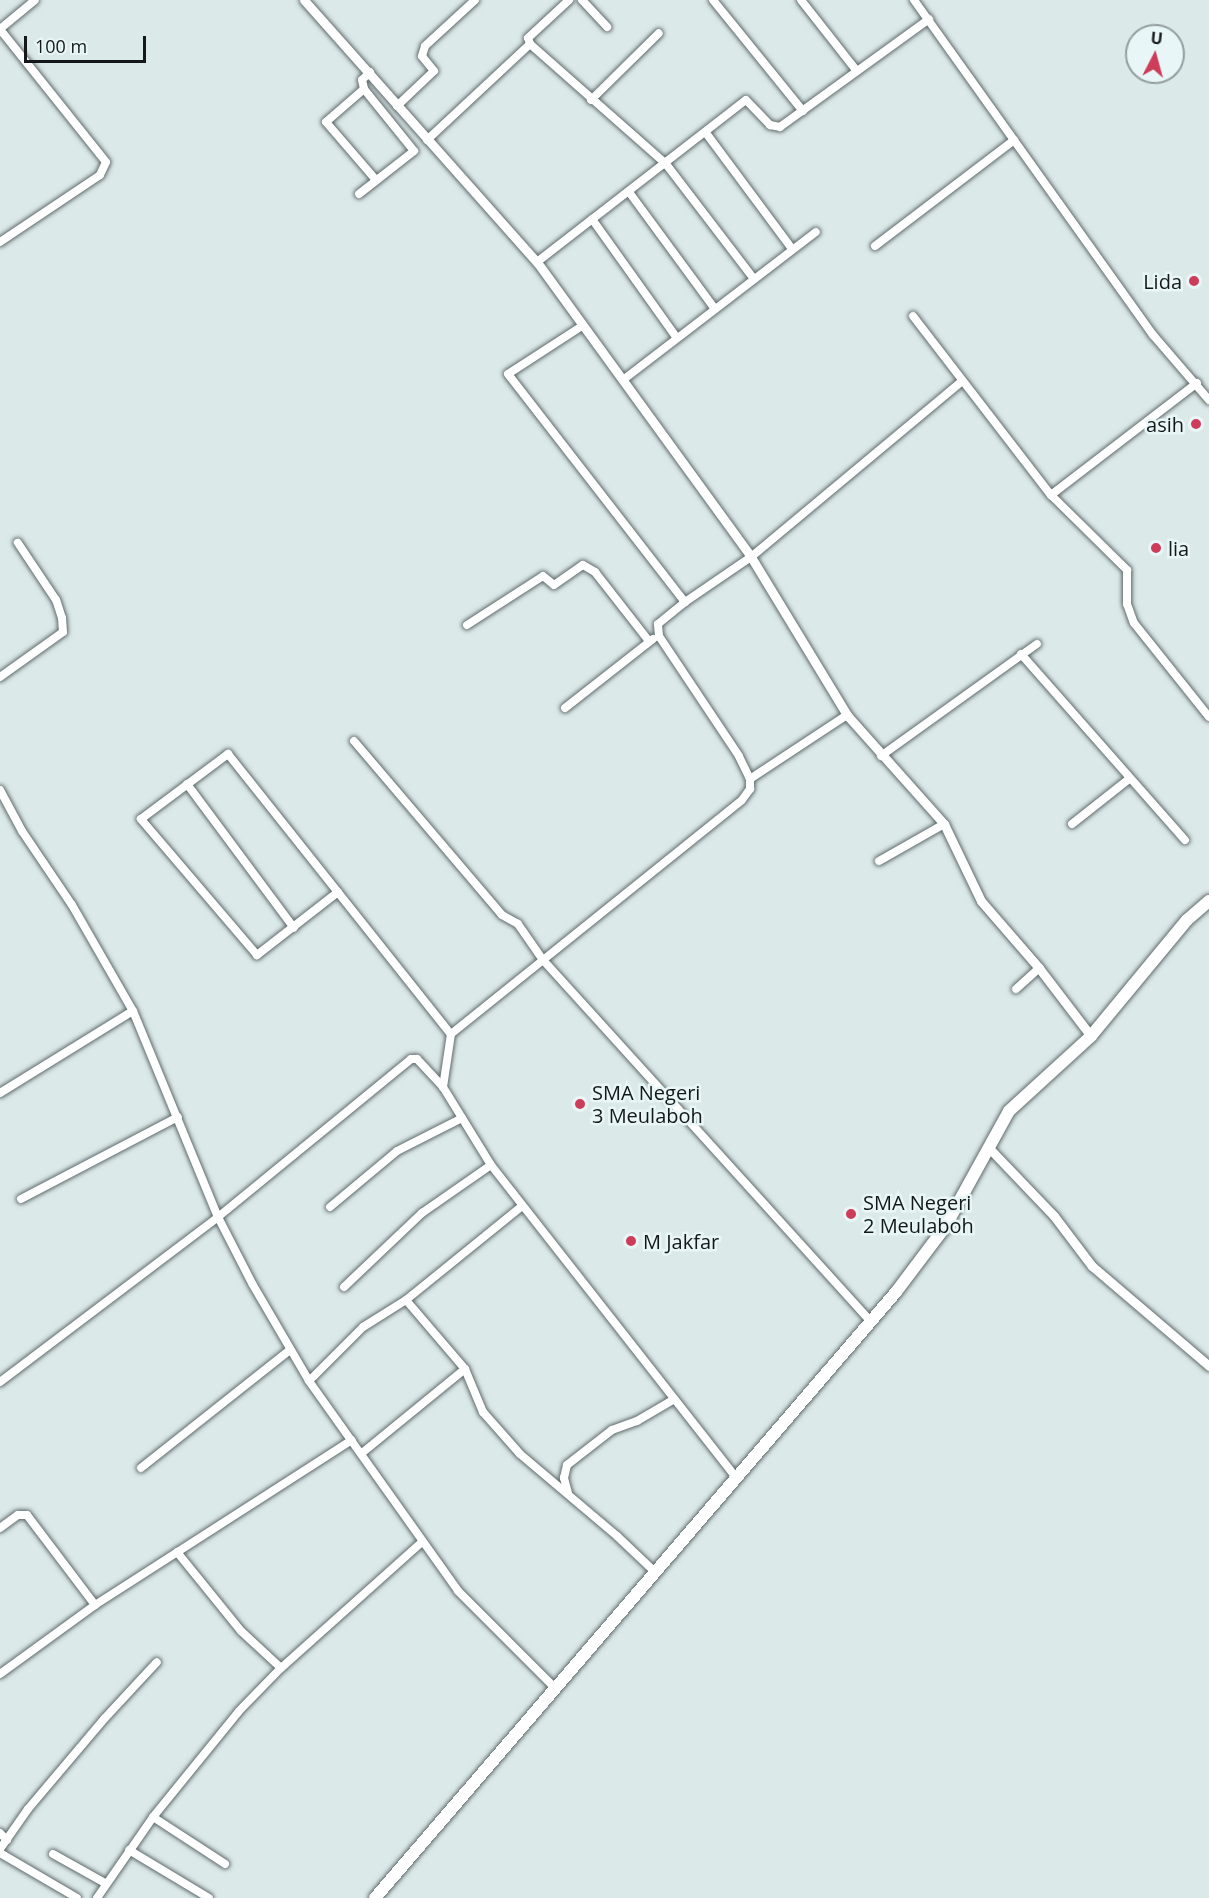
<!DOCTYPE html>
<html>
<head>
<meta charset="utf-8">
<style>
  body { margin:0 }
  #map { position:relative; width:1209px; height:1898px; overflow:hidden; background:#dce9e9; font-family:"Open Sans",sans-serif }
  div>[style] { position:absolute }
  .roads { filter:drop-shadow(0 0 2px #606b6c) drop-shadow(0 0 2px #606b6c) }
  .minor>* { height:8px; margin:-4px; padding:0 4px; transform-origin:4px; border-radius:4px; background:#fff }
  .tertiary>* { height:9px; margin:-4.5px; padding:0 4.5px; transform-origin:4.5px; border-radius:4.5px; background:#fff }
  .primary>* { height:12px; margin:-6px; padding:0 6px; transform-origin:6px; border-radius:6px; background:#fff }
  .dots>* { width:16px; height:16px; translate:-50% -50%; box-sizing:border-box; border:3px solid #e9f6f7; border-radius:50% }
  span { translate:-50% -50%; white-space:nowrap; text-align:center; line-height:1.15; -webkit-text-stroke:5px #e9f6f7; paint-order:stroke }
  .poi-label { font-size:20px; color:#141819 }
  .right { translate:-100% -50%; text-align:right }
  .left { translate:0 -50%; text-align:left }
  .north { position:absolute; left:1125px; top:24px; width:60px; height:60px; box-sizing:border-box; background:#e9f6f7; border:2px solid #949d9e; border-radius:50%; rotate:6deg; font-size:16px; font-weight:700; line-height:24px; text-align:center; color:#141819 }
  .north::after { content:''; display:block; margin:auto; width:21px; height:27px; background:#cd3d59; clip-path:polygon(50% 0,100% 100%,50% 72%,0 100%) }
  .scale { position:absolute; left:24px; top:36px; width:122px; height:27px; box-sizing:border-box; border:3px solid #141819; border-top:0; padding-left:8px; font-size:18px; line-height:21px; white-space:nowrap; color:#141819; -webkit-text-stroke:4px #e9f6f7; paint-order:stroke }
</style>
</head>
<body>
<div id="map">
  <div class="roads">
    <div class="minor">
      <i style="left:582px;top:0;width:37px;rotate:47deg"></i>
      <i style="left:713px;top:0;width:143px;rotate:51deg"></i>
      <i style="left:801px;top:0;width:89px;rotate:51.8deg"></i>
      <i style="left:914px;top:0;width:412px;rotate:54.5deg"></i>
      <i style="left:1153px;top:335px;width:86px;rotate:49.3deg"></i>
      <i style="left:530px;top:44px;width:181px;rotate:41.4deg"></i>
      <i style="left:666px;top:164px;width:145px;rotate:52.6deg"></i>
      <i style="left:370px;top:72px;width:11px;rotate:135deg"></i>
      <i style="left:362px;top:80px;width:9px;rotate:77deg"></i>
      <i style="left:364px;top:89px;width:50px;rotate:139deg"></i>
      <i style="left:326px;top:122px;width:77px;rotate:49.2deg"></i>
      <i style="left:591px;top:100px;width:95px;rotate:-44.6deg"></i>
      <i style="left:397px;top:106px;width:51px;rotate:-43.4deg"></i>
      <i style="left:434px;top:71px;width:19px;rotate:-129deg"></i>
      <i style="left:422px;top:56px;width:10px;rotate:-73deg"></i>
      <i style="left:425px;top:46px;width:68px;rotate:-42.6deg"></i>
      <i style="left:706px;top:133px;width:144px;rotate:53.4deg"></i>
      <i style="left:427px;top:140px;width:141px;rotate:-43deg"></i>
      <i style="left:530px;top:44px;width:6px;rotate:-108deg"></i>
      <i style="left:528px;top:38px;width:56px;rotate:-42.8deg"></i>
      <i style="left:629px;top:192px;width:145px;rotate:53.7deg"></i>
      <i style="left:359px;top:194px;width:70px;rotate:-38deg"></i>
      <i style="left:414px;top:151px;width:80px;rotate:-128.9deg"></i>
      <i style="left:592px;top:219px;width:146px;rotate:54.5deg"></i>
      <i style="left:0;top:242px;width:120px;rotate:-33.8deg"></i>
      <i style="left:100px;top:175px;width:14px;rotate:-65deg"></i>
      <i style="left:106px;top:162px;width:170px;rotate:-128.6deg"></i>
      <i style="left:0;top:29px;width:45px;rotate:-39.6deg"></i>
      <i style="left:875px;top:246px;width:175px;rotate:-37.3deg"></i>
      <i style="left:537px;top:262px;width:264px;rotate:-37.8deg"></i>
      <i style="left:746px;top:100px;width:35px;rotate:46deg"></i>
      <i style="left:770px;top:125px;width:10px;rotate:11deg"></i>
      <i style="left:780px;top:127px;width:184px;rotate:-35.9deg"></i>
      <i style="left:913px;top:316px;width:226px;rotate:52.4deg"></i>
      <i style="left:1051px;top:495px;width:107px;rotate:44.6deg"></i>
      <i style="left:1127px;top:570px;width:34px;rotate:90deg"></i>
      <i style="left:1127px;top:604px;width:20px;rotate:70deg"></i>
      <i style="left:1134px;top:623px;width:120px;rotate:51.4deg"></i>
      <i style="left:582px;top:326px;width:88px;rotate:147deg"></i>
      <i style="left:508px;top:374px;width:289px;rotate:52.2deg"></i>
      <i style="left:623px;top:380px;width:243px;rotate:-37.5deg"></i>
      <i style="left:1051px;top:495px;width:184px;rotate:-37.5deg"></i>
      <i style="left:467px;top:625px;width:90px;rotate:-32.8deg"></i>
      <i style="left:543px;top:576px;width:14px;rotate:39deg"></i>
      <i style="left:554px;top:585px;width:35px;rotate:-35deg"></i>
      <i style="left:583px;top:565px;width:14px;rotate:30deg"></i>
      <i style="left:595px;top:572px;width:88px;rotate:52deg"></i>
      <i style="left:1021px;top:654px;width:248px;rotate:48.6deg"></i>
      <i style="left:0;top:677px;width:77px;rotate:-35.5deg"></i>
      <i style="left:63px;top:632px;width:14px;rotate:-94deg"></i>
      <i style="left:62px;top:618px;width:19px;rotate:-108deg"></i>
      <i style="left:56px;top:600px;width:69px;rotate:-123.7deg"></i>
      <i style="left:565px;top:708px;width:112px;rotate:-38.1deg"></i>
      <i style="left:354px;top:741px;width:228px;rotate:49.6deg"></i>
      <i style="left:502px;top:915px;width:18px;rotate:29deg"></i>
      <i style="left:518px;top:924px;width:44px;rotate:55.2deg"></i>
      <i style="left:543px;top:960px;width:487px;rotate:47.8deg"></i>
      <i style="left:881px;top:756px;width:192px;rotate:-35.7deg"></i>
      <i style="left:750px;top:779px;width:25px;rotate:-116deg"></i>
      <i style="left:739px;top:756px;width:144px;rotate:-123.7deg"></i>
      <i style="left:659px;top:636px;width:12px;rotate:-95deg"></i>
      <i style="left:658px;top:624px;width:35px;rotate:-39deg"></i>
      <i style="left:685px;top:602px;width:80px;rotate:-34.3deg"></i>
      <i style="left:751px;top:557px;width:275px;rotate:-39.8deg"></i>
      <i style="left:187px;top:784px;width:179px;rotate:53.4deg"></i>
      <i style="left:0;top:790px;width:47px;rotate:61.8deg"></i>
      <i style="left:22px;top:831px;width:89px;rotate:56deg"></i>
      <i style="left:72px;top:905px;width:122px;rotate:60.1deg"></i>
      <i style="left:133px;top:1011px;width:223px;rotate:67.6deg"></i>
      <i style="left:218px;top:1217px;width:76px;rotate:62.8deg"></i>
      <i style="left:253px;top:1285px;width:111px;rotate:59.7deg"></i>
      <i style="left:309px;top:1381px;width:257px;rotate:54.6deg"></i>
      <i style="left:458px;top:1591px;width:139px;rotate:45deg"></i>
      <i style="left:1072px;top:824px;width:73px;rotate:-38.3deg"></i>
      <i style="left:879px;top:861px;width:75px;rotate:-29.6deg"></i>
      <i style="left:338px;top:892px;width:103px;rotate:142.1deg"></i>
      <i style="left:257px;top:955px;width:179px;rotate:-130.5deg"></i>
      <i style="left:141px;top:819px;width:109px;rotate:-36.8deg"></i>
      <i style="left:228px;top:754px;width:358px;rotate:51.5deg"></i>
      <i style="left:451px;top:1034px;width:54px;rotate:98.6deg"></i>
      <i style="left:443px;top:1087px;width:92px;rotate:58.4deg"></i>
      <i style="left:491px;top:1165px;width:397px;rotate:51.9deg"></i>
      <i style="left:1016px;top:989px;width:31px;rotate:-42deg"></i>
      <i style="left:451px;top:1034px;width:373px;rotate:-38.8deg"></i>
      <i style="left:742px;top:800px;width:14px;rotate:-54deg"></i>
      <i style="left:750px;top:789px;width:10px;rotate:-90deg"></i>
      <i style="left:750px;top:779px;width:116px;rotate:-33.4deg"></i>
      <i style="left:0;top:1093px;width:156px;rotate:-31.7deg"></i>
      <i style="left:21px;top:1199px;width:177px;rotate:-27.6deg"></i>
      <i style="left:330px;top:1207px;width:87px;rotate:-39.9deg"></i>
      <i style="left:397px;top:1151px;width:73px;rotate:-26.9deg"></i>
      <i style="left:344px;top:1287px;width:108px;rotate:-43.5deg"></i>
      <i style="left:422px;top:1213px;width:84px;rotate:-34.8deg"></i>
      <i style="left:406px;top:1300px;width:91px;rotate:49.5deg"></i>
      <i style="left:465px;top:1369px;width:47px;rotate:67.3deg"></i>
      <i style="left:483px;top:1412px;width:56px;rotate:48.6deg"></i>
      <i style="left:520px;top:1454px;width:127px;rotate:40.2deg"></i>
      <i style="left:617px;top:1536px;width:54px;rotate:43.5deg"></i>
      <i style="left:309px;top:1381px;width:76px;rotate:-45deg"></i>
      <i style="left:363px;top:1327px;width:51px;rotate:-32.1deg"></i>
      <i style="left:406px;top:1300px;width:148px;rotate:-39deg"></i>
      <i style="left:0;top:1382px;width:273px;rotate:-37.1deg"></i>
      <i style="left:218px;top:1217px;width:249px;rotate:-39.3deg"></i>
      <i style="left:411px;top:1059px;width:6px"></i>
      <i style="left:417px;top:1059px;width:38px;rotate:47deg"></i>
      <i style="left:362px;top:1453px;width:133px;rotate:-39.2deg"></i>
      <i style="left:141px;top:1468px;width:190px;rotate:-38.4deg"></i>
      <i style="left:568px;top:1493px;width:16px;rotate:-105deg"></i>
      <i style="left:564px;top:1478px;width:13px;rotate:-77deg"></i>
      <i style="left:567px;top:1465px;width:57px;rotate:-37.9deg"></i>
      <i style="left:612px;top:1430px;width:27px;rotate:-20deg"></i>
      <i style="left:637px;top:1421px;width:42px;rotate:-30.3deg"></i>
      <i style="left:0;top:1528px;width:22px;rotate:-36deg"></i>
      <i style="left:18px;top:1515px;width:9px"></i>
      <i style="left:27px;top:1515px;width:113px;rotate:52.9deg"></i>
      <i style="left:177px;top:1552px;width:102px;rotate:51deg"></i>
      <i style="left:241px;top:1631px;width:54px;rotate:42.8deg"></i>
      <i style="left:0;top:1674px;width:117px;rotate:-36deg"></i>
      <i style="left:95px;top:1605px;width:305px;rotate:-32.7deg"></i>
      <i style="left:153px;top:1817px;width:86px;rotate:33.1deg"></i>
      <i style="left:0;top:1833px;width:10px;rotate:45deg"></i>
      <i style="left:0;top:1849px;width:49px;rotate:-55deg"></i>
      <i style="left:28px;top:1809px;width:119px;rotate:-49.8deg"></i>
      <i style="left:105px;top:1718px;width:76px;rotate:-47.1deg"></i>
      <i style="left:129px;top:1850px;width:93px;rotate:31deg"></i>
      <i style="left:0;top:1853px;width:89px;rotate:30.3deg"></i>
      <i style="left:53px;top:1854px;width:60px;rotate:29.1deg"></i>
      <i style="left:97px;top:1898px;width:98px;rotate:-55.3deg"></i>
      <i style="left:153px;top:1817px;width:136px;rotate:-50.9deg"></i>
      <i style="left:239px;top:1711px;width:60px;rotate:-45.7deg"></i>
      <i style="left:281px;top:1668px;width:189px;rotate:-41.8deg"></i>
    </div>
    <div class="tertiary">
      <i style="left:304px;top:0;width:351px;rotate:48.4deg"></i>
      <i style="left:537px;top:262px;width:364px;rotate:54deg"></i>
      <i style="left:751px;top:557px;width:185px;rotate:58.7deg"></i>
      <i style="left:847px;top:715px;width:146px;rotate:48.3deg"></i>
      <i style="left:944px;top:824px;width:85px;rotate:64.3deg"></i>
      <i style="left:981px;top:901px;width:89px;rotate:49.1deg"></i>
      <i style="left:1039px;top:968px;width:86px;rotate:52.6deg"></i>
      <i style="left:989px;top:1148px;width:94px;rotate:46.3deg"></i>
      <i style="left:1054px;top:1216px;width:63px;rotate:52.8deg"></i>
      <i style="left:1092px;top:1266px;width:154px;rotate:40.5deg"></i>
    </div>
    <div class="primary">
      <i style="left:375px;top:1898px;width:799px;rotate:-49.31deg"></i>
      <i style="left:896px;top:1292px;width:81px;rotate:-53deg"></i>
      <i style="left:945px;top:1227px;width:132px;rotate:-61.1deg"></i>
      <i style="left:1009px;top:1111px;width:111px;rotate:-42.4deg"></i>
      <i style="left:1091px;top:1036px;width:151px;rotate:-50.4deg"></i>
      <i style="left:1187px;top:920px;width:29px;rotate:-41deg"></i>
    </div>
  </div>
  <div class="dots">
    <i style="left:1194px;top:281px;background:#cd3d59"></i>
    <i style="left:1196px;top:424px;background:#cd3d59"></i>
    <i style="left:1156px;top:548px;background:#cd3d59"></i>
    <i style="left:580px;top:1104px;background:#cd3d59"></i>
    <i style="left:851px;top:1214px;background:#cd3d59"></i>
    <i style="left:631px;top:1241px;background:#cd3d59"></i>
  </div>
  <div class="poi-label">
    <span class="right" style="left:1182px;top:281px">Lida</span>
    <span class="right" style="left:1184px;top:424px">asih</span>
    <span class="left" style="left:1168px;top:548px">lia</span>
    <span class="left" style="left:592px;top:1104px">SMA Negeri<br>3 Meulaboh</span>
    <span class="left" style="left:863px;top:1214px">SMA Negeri<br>2 Meulaboh</span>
    <span class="left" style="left:643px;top:1241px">M Jakfar</span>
  </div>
  <div class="north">U</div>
  <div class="scale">100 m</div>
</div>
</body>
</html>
